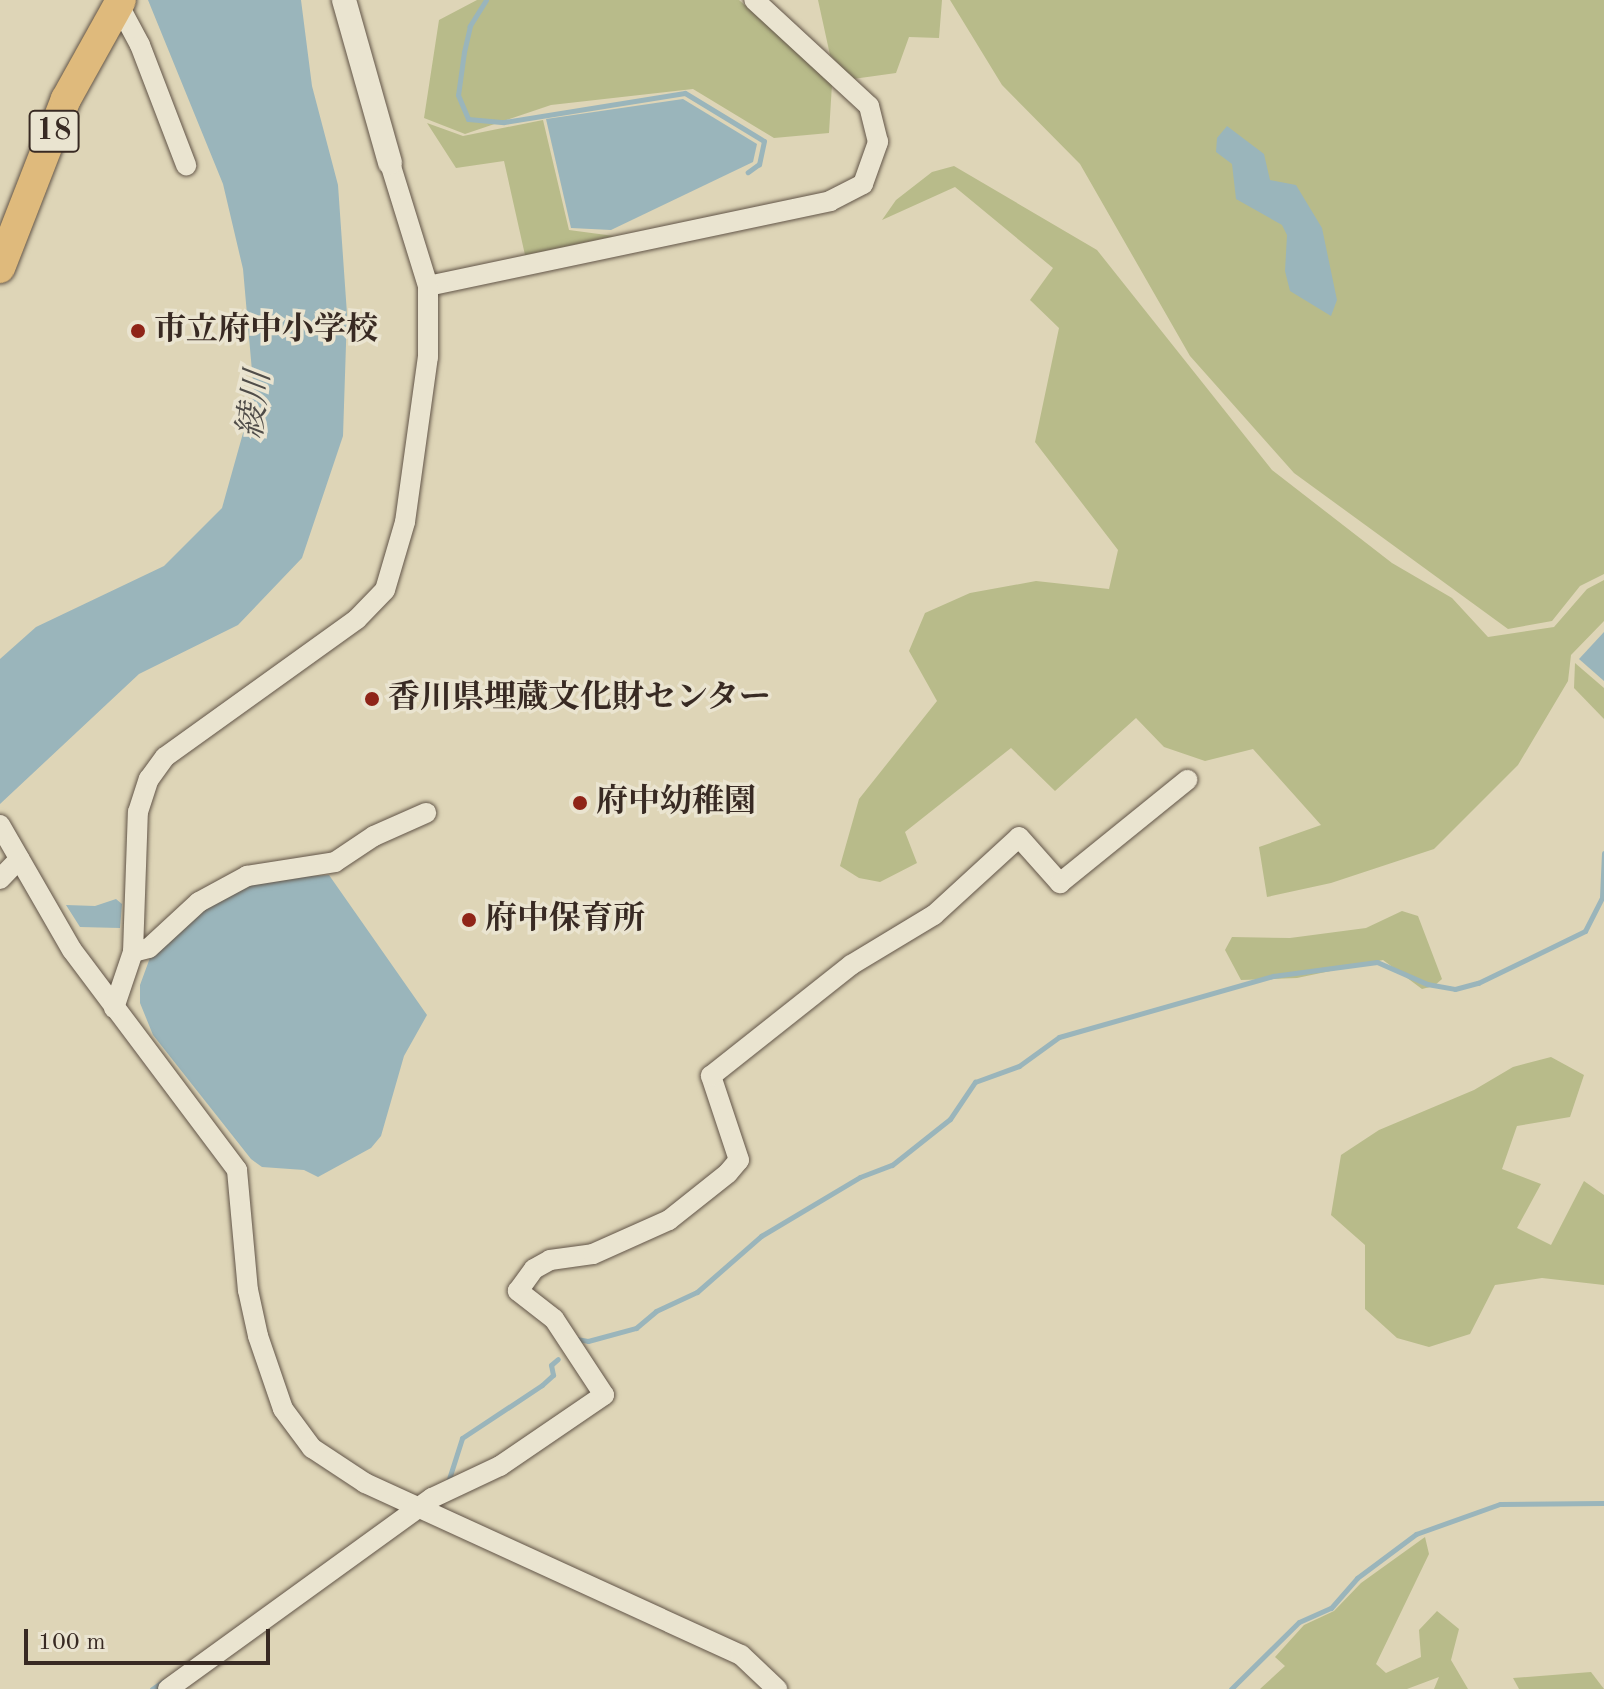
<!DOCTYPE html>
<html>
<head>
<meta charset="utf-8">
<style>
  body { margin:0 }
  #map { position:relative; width:1604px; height:1689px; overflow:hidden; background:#ded5b7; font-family:"Old Standard TT","Noto Serif JP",serif }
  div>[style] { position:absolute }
  .green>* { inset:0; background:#b8bb8a }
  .water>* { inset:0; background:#9ab5bb }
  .stream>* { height:5px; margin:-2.5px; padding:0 2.5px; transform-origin:2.5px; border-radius:2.5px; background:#9ab5bb }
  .roads { filter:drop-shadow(0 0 2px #625548) drop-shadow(0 0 2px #625548) }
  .minor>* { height:20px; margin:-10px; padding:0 10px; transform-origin:10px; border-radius:10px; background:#eae4d0 }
  .tertiary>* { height:24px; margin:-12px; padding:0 12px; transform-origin:12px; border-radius:12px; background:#eae4d0 }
  .primary>* { height:30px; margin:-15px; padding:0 15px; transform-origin:15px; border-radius:15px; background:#dfba7c }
  .dots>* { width:22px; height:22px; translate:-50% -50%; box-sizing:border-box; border:4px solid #eae4d0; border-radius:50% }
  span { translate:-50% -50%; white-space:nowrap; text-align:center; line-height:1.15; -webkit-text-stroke:7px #eae4d0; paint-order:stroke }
  .shield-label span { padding:2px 6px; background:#eae4d0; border:2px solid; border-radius:6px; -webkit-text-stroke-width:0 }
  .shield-label { font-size:30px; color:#382a23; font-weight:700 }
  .poi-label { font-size:32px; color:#382a23; font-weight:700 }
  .left { translate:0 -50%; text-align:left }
  .water-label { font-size:34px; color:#504d49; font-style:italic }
  .scale { position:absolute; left:24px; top:1629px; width:246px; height:36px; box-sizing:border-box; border:4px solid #382a23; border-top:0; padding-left:10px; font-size:24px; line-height:28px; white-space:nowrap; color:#382a23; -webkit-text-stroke:6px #eae4d0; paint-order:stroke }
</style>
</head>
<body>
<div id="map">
  <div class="green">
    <i style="clip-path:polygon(477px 0,739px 0,832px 84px,829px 133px,774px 138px,693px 89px,551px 105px,465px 134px,424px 118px,439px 20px)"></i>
    <i style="clip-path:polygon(818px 0,942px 0,939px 38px,909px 37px,896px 73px,853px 79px,830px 55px)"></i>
    <i style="clip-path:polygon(950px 0,1604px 0,1604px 574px,1580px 586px,1552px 621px,1508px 629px,1294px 473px,1190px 356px,1080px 164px,1002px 85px)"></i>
    <i style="clip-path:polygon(543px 120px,569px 230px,614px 236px,525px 255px,504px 161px,456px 168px,427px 123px,463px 136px)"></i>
    <i style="clip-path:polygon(954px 166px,1097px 250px,1272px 470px,1392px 563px,1452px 598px,1488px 637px,1554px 627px,1587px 589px,1604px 580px,1604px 621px,1571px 655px,1568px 681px,1518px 765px,1434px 849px,1331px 883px,1267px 897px,1259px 847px,1321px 825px,1253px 749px,1205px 761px,1164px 747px,1136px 718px,1055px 791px,1011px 748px,905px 832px,917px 863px,880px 882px,859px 878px,840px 866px,859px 799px,937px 701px,909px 651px,925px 613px,970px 593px,1036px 581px,1109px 589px,1118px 550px,1035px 442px,1059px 328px,1030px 300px,1053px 268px,955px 187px,882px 220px,896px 200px,932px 172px)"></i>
    <i style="clip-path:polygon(1575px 663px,1604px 688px,1604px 719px,1574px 688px)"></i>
    <i style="clip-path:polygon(1402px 911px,1418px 916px,1442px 979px,1434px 986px,1422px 989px,1383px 960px,1297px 978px,1241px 980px,1225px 950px,1232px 937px,1290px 938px,1366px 928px)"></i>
    <i style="clip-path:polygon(1551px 1057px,1584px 1075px,1570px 1117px,1517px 1126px,1502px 1169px,1541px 1184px,1517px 1228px,1551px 1245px,1584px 1181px,1604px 1195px,1604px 1285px,1542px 1278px,1495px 1285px,1470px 1334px,1429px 1347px,1397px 1338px,1365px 1309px,1365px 1245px,1331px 1215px,1341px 1155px,1379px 1130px,1474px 1090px,1513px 1067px)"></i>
    <i style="clip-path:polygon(1425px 1537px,1429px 1554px,1376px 1664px,1386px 1673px,1421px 1657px,1419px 1630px,1437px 1611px,1459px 1629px,1451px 1660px,1468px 1689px,1434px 1689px,1439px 1677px,1407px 1689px,1260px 1689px,1285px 1666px,1275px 1657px,1304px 1625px,1334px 1611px,1361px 1583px)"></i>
    <i style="clip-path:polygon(1591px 1672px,1604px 1689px,1519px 1689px,1513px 1678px)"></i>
  </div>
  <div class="water">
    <i style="clip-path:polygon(148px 0,301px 0,312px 86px,338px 185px,347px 314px,343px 436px,302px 558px,238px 625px,139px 674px,0 804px,0 659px,36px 627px,164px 566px,222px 508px,254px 394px,243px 269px,223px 184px)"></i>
    <i style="clip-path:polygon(683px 99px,757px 144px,753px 162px,611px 230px,571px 228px,546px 119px)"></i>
    <i style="clip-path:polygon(1227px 126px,1264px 154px,1270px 180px,1296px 185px,1322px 228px,1337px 300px,1331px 316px,1290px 291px,1285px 271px,1287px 235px,1282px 225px,1236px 199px,1232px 164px,1216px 152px,1217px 138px)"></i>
    <i style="clip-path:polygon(1604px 632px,1604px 681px,1579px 659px)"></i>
    <i style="clip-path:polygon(329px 875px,427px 1015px,404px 1056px,381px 1136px,371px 1148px,318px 1177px,304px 1170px,262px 1167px,251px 1159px,153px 1035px,140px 1003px,140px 985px,151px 955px,199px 910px,264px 879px)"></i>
    <i style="clip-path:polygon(116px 899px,122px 904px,120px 928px,80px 927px,66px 905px,95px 906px)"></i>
  </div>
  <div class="stream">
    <i style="left:486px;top:0;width:31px;rotate:122deg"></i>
    <i style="left:470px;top:26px;width:27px;rotate:103deg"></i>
    <i style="left:464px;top:52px;width:43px;rotate:97.9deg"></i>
    <i style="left:458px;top:95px;width:26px;rotate:67deg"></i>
    <i style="left:468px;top:119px;width:36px;rotate:5deg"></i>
    <i style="left:504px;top:122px;width:183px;rotate:-9.1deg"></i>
    <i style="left:685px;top:93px;width:92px;rotate:31.3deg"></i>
    <i style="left:764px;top:141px;width:24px;rotate:102deg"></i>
    <i style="left:759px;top:164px;width:14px;rotate:144deg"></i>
    <i style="left:576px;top:1339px;width:12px;rotate:9deg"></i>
    <i style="left:588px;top:1341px;width:50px;rotate:-15.2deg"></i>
    <i style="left:636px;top:1328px;width:26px;rotate:-40deg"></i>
    <i style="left:656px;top:1311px;width:45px;rotate:-24.9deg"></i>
    <i style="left:697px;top:1292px;width:85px;rotate:-41.2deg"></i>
    <i style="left:761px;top:1236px;width:115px;rotate:-30.8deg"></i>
    <i style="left:860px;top:1177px;width:34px;rotate:-21deg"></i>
    <i style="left:892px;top:1165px;width:74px;rotate:-38.4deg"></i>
    <i style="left:950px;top:1119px;width:45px;rotate:-56deg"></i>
    <i style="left:975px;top:1082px;width:47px;rotate:-20deg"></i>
    <i style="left:1019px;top:1066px;width:49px;rotate:-35.9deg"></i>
    <i style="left:1059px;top:1037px;width:223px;rotate:-15.9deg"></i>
    <i style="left:1273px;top:976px;width:105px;rotate:-7.7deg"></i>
    <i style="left:1377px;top:962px;width:55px;rotate:23.7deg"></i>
    <i style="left:1427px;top:984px;width:28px;rotate:10deg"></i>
    <i style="left:1455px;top:989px;width:24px;rotate:-15deg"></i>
    <i style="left:1478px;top:983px;width:119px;rotate:-25.9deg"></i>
    <i style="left:1585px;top:931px;width:38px;rotate:-63deg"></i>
    <i style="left:1602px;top:897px;width:44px;rotate:-87.4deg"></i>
    <i style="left:448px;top:1482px;width:46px;rotate:-72.3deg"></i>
    <i style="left:462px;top:1438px;width:96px;rotate:-33.5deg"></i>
    <i style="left:542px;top:1385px;width:15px;rotate:-42deg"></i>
    <i style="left:553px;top:1375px;width:10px;rotate:-101deg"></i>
    <i style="left:551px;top:1365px;width:9px;rotate:-41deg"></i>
    <i style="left:152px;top:1689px;width:14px;rotate:-34deg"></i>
    <i style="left:1231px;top:1689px;width:95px;rotate:-44.6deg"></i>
    <i style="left:1299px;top:1622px;width:35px;rotate:-24deg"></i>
    <i style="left:1331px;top:1608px;width:40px;rotate:-49deg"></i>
    <i style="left:1357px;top:1578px;width:74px;rotate:-36.7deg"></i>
    <i style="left:1416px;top:1534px;width:89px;rotate:-19.7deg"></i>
    <i style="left:1500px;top:1504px;width:104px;rotate:-0.6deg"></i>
  </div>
  <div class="roads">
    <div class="minor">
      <i style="left:116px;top:0;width:51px;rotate:61.9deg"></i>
      <i style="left:140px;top:45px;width:129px;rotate:69deg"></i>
      <i style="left:428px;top:286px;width:411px;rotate:-11.9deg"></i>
      <i style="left:830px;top:201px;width:37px;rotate:-27deg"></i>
      <i style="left:863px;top:184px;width:45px;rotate:-70.3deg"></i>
      <i style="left:878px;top:142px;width:37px;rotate:-104deg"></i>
      <i style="left:869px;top:106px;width:156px;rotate:-137.3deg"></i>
      <i style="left:0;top:825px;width:144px;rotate:60.1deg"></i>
      <i style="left:72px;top:950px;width:275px;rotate:53.1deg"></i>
      <i style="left:237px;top:1170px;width:121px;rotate:84.8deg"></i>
      <i style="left:248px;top:1290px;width:47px;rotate:77.7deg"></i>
      <i style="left:258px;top:1336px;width:77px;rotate:71.1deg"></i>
      <i style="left:283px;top:1409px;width:49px;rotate:53.4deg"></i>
      <i style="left:312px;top:1448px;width:64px;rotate:33.4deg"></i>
      <i style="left:365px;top:1483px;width:413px;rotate:24.6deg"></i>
      <i style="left:741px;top:1655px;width:50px;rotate:43.4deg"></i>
      <i style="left:0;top:879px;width:28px;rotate:-46deg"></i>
      <i style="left:133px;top:952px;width:16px;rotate:-14deg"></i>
      <i style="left:149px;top:948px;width:68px;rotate:-42.6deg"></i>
      <i style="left:199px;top:902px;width:55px;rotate:-28.4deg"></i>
      <i style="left:247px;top:876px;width:89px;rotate:-9deg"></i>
      <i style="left:335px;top:862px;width:47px;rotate:-33.7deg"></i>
      <i style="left:374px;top:836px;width:57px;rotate:-23.9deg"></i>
      <i style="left:114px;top:1008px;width:59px;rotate:-71.3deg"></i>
      <i style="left:133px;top:952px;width:140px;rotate:-88deg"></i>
      <i style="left:138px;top:812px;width:35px;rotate:-72deg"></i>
      <i style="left:149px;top:779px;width:27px;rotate:-54deg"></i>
      <i style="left:165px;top:757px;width:236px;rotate:-35.7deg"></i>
      <i style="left:357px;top:619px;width:40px;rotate:-46deg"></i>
      <i style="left:385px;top:590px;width:71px;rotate:-73.6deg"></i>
      <i style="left:405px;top:522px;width:167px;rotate:-82.1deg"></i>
      <i style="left:428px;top:357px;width:71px;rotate:-90deg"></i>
      <i style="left:428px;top:286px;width:129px;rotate:-107.2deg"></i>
      <i style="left:168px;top:1689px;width:326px;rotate:-35.9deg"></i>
      <i style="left:432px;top:1498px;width:75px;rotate:-25.2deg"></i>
      <i style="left:500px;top:1466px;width:126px;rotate:-34.3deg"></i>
      <i style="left:604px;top:1395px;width:91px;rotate:-123.3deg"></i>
      <i style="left:554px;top:1319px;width:46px;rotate:-142.1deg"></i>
      <i style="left:518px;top:1291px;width:27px;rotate:-54deg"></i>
      <i style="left:534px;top:1269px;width:18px;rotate:-29deg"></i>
      <i style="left:550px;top:1260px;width:43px;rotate:-7.9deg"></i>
      <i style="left:593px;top:1254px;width:83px;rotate:-24.1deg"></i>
      <i style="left:669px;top:1220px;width:75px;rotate:-38.5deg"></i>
      <i style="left:728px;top:1173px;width:17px;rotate:-50deg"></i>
      <i style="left:739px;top:1160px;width:89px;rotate:-108.4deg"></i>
      <i style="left:711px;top:1076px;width:179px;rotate:-38.4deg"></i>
      <i style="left:851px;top:965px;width:97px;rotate:-31.1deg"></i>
      <i style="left:934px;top:915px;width:115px;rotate:-42.5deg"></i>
      <i style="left:1019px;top:837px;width:62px;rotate:48.3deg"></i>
      <i style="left:1060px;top:883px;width:164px;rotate:-39deg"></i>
    </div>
    <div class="tertiary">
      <i style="left:344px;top:0;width:169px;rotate:74.2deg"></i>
    </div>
    <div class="primary">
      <i style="left:0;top:268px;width:181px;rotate:-68.7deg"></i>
      <i style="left:66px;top:99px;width:113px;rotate:-60.9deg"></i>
    </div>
  </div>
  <div class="dots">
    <i style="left:138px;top:331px;background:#8f2418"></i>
    <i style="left:372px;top:699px;background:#8f2418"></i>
    <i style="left:580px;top:803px;background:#8f2418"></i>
    <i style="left:469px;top:920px;background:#8f2418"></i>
  </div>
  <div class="shield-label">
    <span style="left:54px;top:131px">18</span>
  </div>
  <div class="poi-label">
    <span class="left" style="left:154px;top:331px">市立府中小学校</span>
    <span class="left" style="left:388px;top:699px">香川県埋蔵文化財センター</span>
    <span class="left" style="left:596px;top:803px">府中幼稚園</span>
    <span class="left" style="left:485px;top:920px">府中保育所</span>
  </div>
  <div class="water-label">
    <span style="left:256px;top:405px;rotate:-83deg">綾川</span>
  </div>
  <div class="scale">100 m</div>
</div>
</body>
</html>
